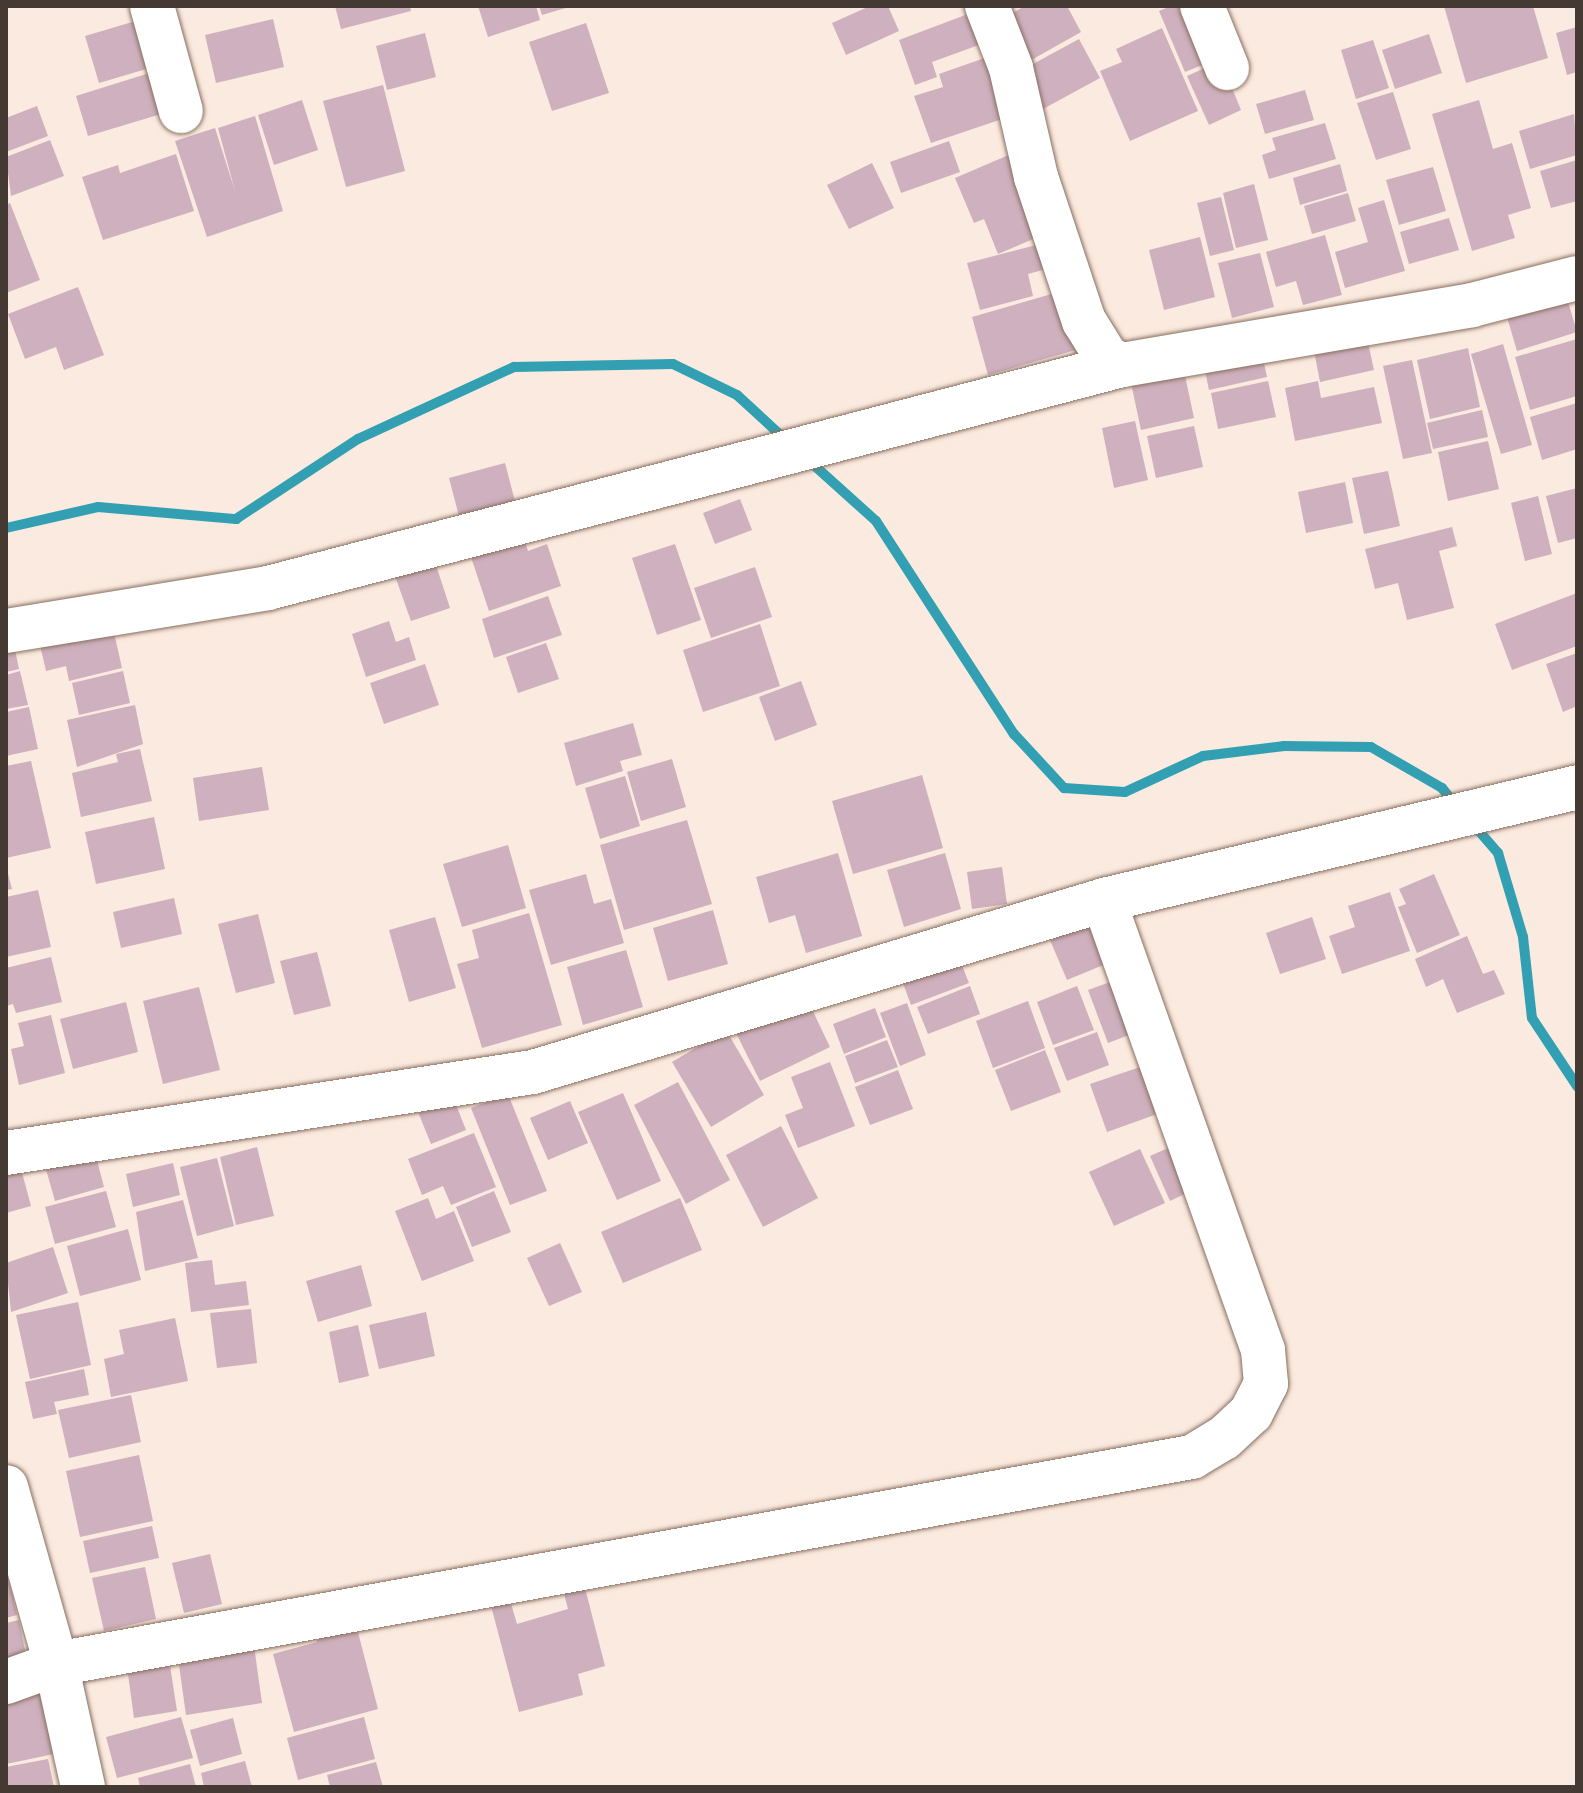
<!DOCTYPE html>
<html>
<head>
<meta charset="utf-8">
<style>
  body { margin:0 }
  #map { position:relative; width:1583px; height:1793px; overflow:hidden; background:#fbeadf; font-family:Raleway,sans-serif }
  div>[style] { position:absolute }
  .stream>* { height:10px; margin:-5px; padding:0 5px; transform-origin:5px; border-radius:5px; background:#32a0b2 }
  .building>* { inset:0; background:#ceb0be }
  .roads { filter:drop-shadow(0 0 2px #886f60) drop-shadow(0 0 2px #886f60) }
  .minor>* { height:44px; margin:-22px; padding:0 22px; transform-origin:22px; border-radius:22px; background:#fff }
  span { translate:-50% -50%; white-space:nowrap; text-align:center; line-height:1.15; -webkit-text-stroke:8px #fbeadf; paint-order:stroke }
  .frame { position:absolute; inset:0; border:8px solid #453933; pointer-events:none }
</style>
</head>
<body>
<div id="map">
  <div class="stream">
    <i style="left:806px;top:458px;width:94px;rotate:42deg"></i>
    <i style="left:876px;top:521px;width:254px;rotate:57.1deg"></i>
    <i style="left:1014px;top:734px;width:74px;rotate:47.2deg"></i>
    <i style="left:1064px;top:788px;width:61px;rotate:3.8deg"></i>
    <i style="left:1125px;top:792px;width:86px;rotate:-24.8deg"></i>
    <i style="left:1203px;top:756px;width:82px;rotate:-7deg"></i>
    <i style="left:1284px;top:746px;width:87px;rotate:0.7deg"></i>
    <i style="left:1371px;top:747px;width:82px;rotate:30deg"></i>
    <i style="left:1442px;top:788px;width:22px;rotate:51deg"></i>
    <i style="left:6px;top:528px;width:94px;rotate:-12.9deg"></i>
    <i style="left:98px;top:507px;width:139px;rotate:5deg"></i>
    <i style="left:236px;top:519px;width:146px;rotate:-33.3deg"></i>
    <i style="left:358px;top:439px;width:172px;rotate:-24.8deg"></i>
    <i style="left:514px;top:367px;width:159px;rotate:-1.1deg"></i>
    <i style="left:673px;top:364px;width:71px;rotate:25.8deg"></i>
    <i style="left:737px;top:395px;width:67px;rotate:42.6deg"></i>
    <i style="left:1472px;top:823px;width:40px;rotate:49deg"></i>
    <i style="left:1498px;top:853px;width:88px;rotate:73.4deg"></i>
    <i style="left:1523px;top:937px;width:81px;rotate:83.7deg"></i>
    <i style="left:1532px;top:1018px;width:82px;rotate:56.5deg"></i>
  </div>
  <div class="building">
    <i style="clip-path:polygon(335px 6px,410px 6px,411px 11px,341px 29px)"></i>
    <i style="clip-path:polygon(478px 6px,536px 6px,540px 20px,488px 37px)"></i>
    <i style="clip-path:polygon(539px 6px,569px 6px,569px 7px,542px 15px)"></i>
    <i style="clip-path:polygon(870px 6px,888px 6px,899px 31px,846px 55px,832px 23px)"></i>
    <i style="clip-path:polygon(1025px 6px,1067px 6px,1081px 32px,1026px 63px,1002px 19px)"></i>
    <i style="clip-path:polygon(1171px 6px,1196px 6px,1219px 58px,1185px 72px,1159px 11px)"></i>
    <i style="clip-path:polygon(1444px 6px,1533px 6px,1548px 58px,1466px 83px)"></i>
    <i style="clip-path:polygon(976px 11px,987px 42px,932px 62px,937px 77px,915px 85px,899px 40px)"></i>
    <i style="clip-path:polygon(273px 19px,284px 67px,216px 83px,205px 35px)"></i>
    <i style="clip-path:polygon(139px 20px,153px 67px,99px 83px,85px 36px)"></i>
    <i style="clip-path:polygon(586px 23px,609px 93px,552px 111px,529px 42px)"></i>
    <i style="clip-path:polygon(1577px 27px,1577px 72px,1567px 75px,1556px 33px)"></i>
    <i style="clip-path:polygon(1162px 28px,1198px 111px,1130px 141px,1100px 71px,1122px 62px,1116px 49px)"></i>
    <i style="clip-path:polygon(425px 33px,436px 77px,387px 90px,376px 46px)"></i>
    <i style="clip-path:polygon(1429px 34px,1442px 73px,1395px 89px,1382px 50px)"></i>
    <i style="clip-path:polygon(1079px 39px,1100px 78px,1043px 109px,1022px 70px)"></i>
    <i style="clip-path:polygon(1373px 40px,1389px 88px,1356px 99px,1341px 50px)"></i>
    <i style="clip-path:polygon(996px 54px,1017px 114px,931px 143px,914px 96px,943px 87px,939px 74px)"></i>
    <i style="clip-path:polygon(1221px 61px,1241px 110px,1209px 125px,1187px 76px)"></i>
    <i style="clip-path:polygon(159px 70px,171px 111px,88px 136px,76px 96px)"></i>
    <i style="clip-path:polygon(383px 85px,405px 171px,346px 187px,323px 101px)"></i>
    <i style="clip-path:polygon(1305px 90px,1314px 120px,1265px 134px,1256px 104px)"></i>
    <i style="clip-path:polygon(1393px 92px,1411px 149px,1376px 160px,1357px 103px)"></i>
    <i style="clip-path:polygon(302px 100px,318px 150px,274px 165px,258px 115px)"></i>
    <i style="clip-path:polygon(1479px 100px,1493px 149px,1512px 143px,1531px 208px,1508px 215px,1515px 238px,1472px 251px,1432px 114px)"></i>
    <i style="clip-path:polygon(37px 106px,48px 136px,6px 152px,6px 118px)"></i>
    <i style="clip-path:polygon(1574px 114px,1577px 155px,1530px 169px,1519px 131px)"></i>
    <i style="clip-path:polygon(255px 116px,283px 211px,207px 237px,175px 141px,215px 128px,235px 191px,218px 128px)"></i>
    <i style="clip-path:polygon(1325px 123px,1336px 159px,1269px 179px,1262px 155px,1276px 150px,1272px 138px)"></i>
    <i style="clip-path:polygon(50px 140px,64px 176px,11px 196px,6px 157px)"></i>
    <i style="clip-path:polygon(949px 141px,960px 172px,901px 193px,890px 162px)"></i>
    <i style="clip-path:polygon(176px 154px,194px 211px,103px 240px,82px 177px,118px 165px,120px 173px)"></i>
    <i style="clip-path:polygon(1011px 154px,1045px 234px,998px 254px,984px 219px,974px 223px,955px 178px)"></i>
    <i style="clip-path:polygon(1577px 160px,1577px 201px,1551px 208px,1540px 171px)"></i>
    <i style="clip-path:polygon(872px 163px,894px 208px,849px 229px,827px 185px)"></i>
    <i style="clip-path:polygon(1340px 164px,1347px 191px,1300px 205px,1293px 178px)"></i>
    <i style="clip-path:polygon(1433px 167px,1446px 211px,1399px 225px,1386px 180px)"></i>
    <i style="clip-path:polygon(1254px 184px,1268px 240px,1236px 248px,1223px 193px)"></i>
    <i style="clip-path:polygon(1348px 193px,1356px 221px,1312px 234px,1304px 206px)"></i>
    <i style="clip-path:polygon(1221px 197px,1234px 250px,1210px 256px,1197px 203px)"></i>
    <i style="clip-path:polygon(1384px 200px,1405px 271px,1345px 288px,1335px 252px,1368px 242px,1358px 208px)"></i>
    <i style="clip-path:polygon(10px 203px,40px 280px,6px 293px,6px 205px)"></i>
    <i style="clip-path:polygon(1449px 218px,1459px 250px,1409px 264px,1400px 232px)"></i>
    <i style="clip-path:polygon(1325px 235px,1342px 295px,1303px 305px,1296px 281px,1276px 287px,1266px 252px)"></i>
    <i style="clip-path:polygon(1200px 237px,1215px 297px,1164px 310px,1149px 250px)"></i>
    <i style="clip-path:polygon(1044px 243px,1050px 268px,1028px 274px,1033px 296px,980px 310px,967px 263px)"></i>
    <i style="clip-path:polygon(1260px 253px,1274px 307px,1232px 318px,1218px 263px)"></i>
    <i style="clip-path:polygon(78px 287px,104px 355px,64px 370px,56px 347px,25px 359px,8px 314px)"></i>
    <i style="clip-path:polygon(1564px 288px,1577px 332px,1517px 351px,1504px 307px)"></i>
    <i style="clip-path:polygon(1062px 291px,1079px 349px,988px 375px,972px 317px)"></i>
    <i style="clip-path:polygon(1365px 329px,1374px 370px,1320px 382px,1312px 340px)"></i>
    <i style="clip-path:polygon(1577px 339px,1577px 396px,1530px 410px,1515px 357px)"></i>
    <i style="clip-path:polygon(1260px 344px,1267px 377px,1209px 390px,1202px 356px)"></i>
    <i style="clip-path:polygon(1503px 344px,1532px 445px,1501px 454px,1471px 354px)"></i>
    <i style="clip-path:polygon(1468px 348px,1480px 407px,1430px 419px,1417px 360px)"></i>
    <i style="clip-path:polygon(1412px 360px,1432px 453px,1403px 459px,1383px 366px)"></i>
    <i style="clip-path:polygon(1184px 371px,1194px 418px,1141px 430px,1131px 383px)"></i>
    <i style="clip-path:polygon(1268px 381px,1276px 417px,1218px 429px,1211px 393px)"></i>
    <i style="clip-path:polygon(1318px 381px,1321px 398px,1374px 387px,1382px 423px,1295px 441px,1285px 388px)"></i>
    <i style="clip-path:polygon(1577px 403px,1577px 449px,1542px 460px,1530px 417px)"></i>
    <i style="clip-path:polygon(1482px 410px,1488px 437px,1433px 449px,1427px 423px)"></i>
    <i style="clip-path:polygon(1135px 421px,1148px 480px,1114px 488px,1102px 428px)"></i>
    <i style="clip-path:polygon(1194px 426px,1203px 467px,1156px 478px,1147px 436px)"></i>
    <i style="clip-path:polygon(1488px 441px,1499px 489px,1448px 501px,1438px 452px)"></i>
    <i style="clip-path:polygon(505px 463px,516px 505px,460px 520px,449px 478px)"></i>
    <i style="clip-path:polygon(1388px 471px,1400px 526px,1364px 534px,1352px 478px)"></i>
    <i style="clip-path:polygon(1345px 482px,1353px 523px,1306px 533px,1298px 492px)"></i>
    <i style="clip-path:polygon(1577px 488px,1577px 538px,1558px 543px,1546px 496px)"></i>
    <i style="clip-path:polygon(1538px 496px,1552px 554px,1525px 561px,1511px 503px)"></i>
    <i style="clip-path:polygon(740px 499px,752px 530px,715px 544px,703px 513px)"></i>
    <i style="clip-path:polygon(1452px 527px,1457px 546px,1439px 551px,1454px 608px,1407px 620px,1398px 583px,1375px 589px,1365px 549px)"></i>
    <i style="clip-path:polygon(522px 533px,528px 551px,547px 544px,561px 586px,489px 611px,469px 551px)"></i>
    <i style="clip-path:polygon(675px 544px,701px 620px,657px 635px,632px 558px)"></i>
    <i style="clip-path:polygon(435px 562px,450px 608px,411px 621px,395px 576px)"></i>
    <i style="clip-path:polygon(755px 567px,772px 617px,711px 638px,694px 588px)"></i>
    <i style="clip-path:polygon(1577px 593px,1577px 646px,1512px 670px,1495px 624px)"></i>
    <i style="clip-path:polygon(548px 596px,562px 635px,494px 658px,482px 619px)"></i>
    <i style="clip-path:polygon(110px 615px,122px 668px,69px 681px,66px 666px,46px 671px,37px 632px)"></i>
    <i style="clip-path:polygon(389px 621px,396px 642px,409px 637px,416px 660px,366px 677px,352px 634px)"></i>
    <i style="clip-path:polygon(760px 624px,780px 686px,703px 712px,683px 650px)"></i>
    <i style="clip-path:polygon(11px 631px,19px 669px,6px 672px,6px 632px)"></i>
    <i style="clip-path:polygon(546px 643px,559px 679px,518px 693px,506px 657px)"></i>
    <i style="clip-path:polygon(1577px 653px,1577px 706px,1563px 712px,1546px 664px)"></i>
    <i style="clip-path:polygon(425px 664px,439px 705px,384px 724px,370px 683px)"></i>
    <i style="clip-path:polygon(20px 671px,28px 705px,6px 709px,6px 675px)"></i>
    <i style="clip-path:polygon(123px 671px,130px 703px,79px 715px,72px 683px)"></i>
    <i style="clip-path:polygon(801px 681px,817px 725px,775px 741px,759px 697px)"></i>
    <i style="clip-path:polygon(135px 705px,143px 744px,77px 767px,67px 720px)"></i>
    <i style="clip-path:polygon(29px 707px,38px 749px,6px 756px,6px 712px)"></i>
    <i style="clip-path:polygon(633px 723px,642px 755px,620px 761px,623px 771px,576px 786px,564px 743px)"></i>
    <i style="clip-path:polygon(140px 749px,152px 801px,81px 817px,72px 773px,118px 762px,116px 754px)"></i>
    <i style="clip-path:polygon(672px 759px,686px 807px,641px 821px,627px 772px)"></i>
    <i style="clip-path:polygon(31px 761px,51px 848px,6px 858px,6px 766px)"></i>
    <i style="clip-path:polygon(262px 767px,269px 810px,199px 821px,193px 778px)"></i>
    <i style="clip-path:polygon(922px 775px,943px 848px,853px 874px,832px 801px)"></i>
    <i style="clip-path:polygon(625px 776px,640px 826px,600px 839px,585px 788px)"></i>
    <i style="clip-path:polygon(154px 817px,165px 869px,96px 884px,85px 832px)"></i>
    <i style="clip-path:polygon(687px 820px,712px 904px,624px 930px,600px 845px)"></i>
    <i style="clip-path:polygon(508px 845px,526px 908px,462px 927px,443px 864px)"></i>
    <i style="clip-path:polygon(838px 853px,862px 936px,806px 953px,795px 915px,769px 923px,756px 877px)"></i>
    <i style="clip-path:polygon(945px 853px,961px 909px,904px 927px,887px 870px)"></i>
    <i style="clip-path:polygon(6px 866px,12px 889px,6px 890px)"></i>
    <i style="clip-path:polygon(1002px 867px,1007px 904px,972px 909px,967px 872px)"></i>
    <i style="clip-path:polygon(586px 874px,594px 904px,611px 899px,624px 943px,551px 965px,529px 890px)"></i>
    <i style="clip-path:polygon(1434px 874px,1460px 935px,1417px 953px,1398px 907px,1406px 904px,1399px 889px)"></i>
    <i style="clip-path:polygon(38px 890px,51px 947px,6px 957px,6px 897px)"></i>
    <i style="clip-path:polygon(1390px 892px,1410px 951px,1342px 974px,1329px 936px,1355px 927px,1348px 906px)"></i>
    <i style="clip-path:polygon(174px 898px,182px 934px,121px 948px,113px 912px)"></i>
    <i style="clip-path:polygon(713px 910px,728px 964px,668px 981px,653px 928px)"></i>
    <i style="clip-path:polygon(529px 913px,562px 1025px,482px 1048px,457px 964px,479px 958px,472px 930px)"></i>
    <i style="clip-path:polygon(258px 914px,275px 983px,236px 993px,218px 924px)"></i>
    <i style="clip-path:polygon(435px 917px,456px 988px,409px 1002px,389px 930px)"></i>
    <i style="clip-path:polygon(1312px 917px,1326px 959px,1280px 974px,1266px 933px)"></i>
    <i style="clip-path:polygon(1096px 921px,1113px 961px,1067px 980px,1050px 940px)"></i>
    <i style="clip-path:polygon(1467px 936px,1483px 974px,1494px 970px,1505px 994px,1457px 1013px,1443px 979px,1426px 987px,1415px 959px)"></i>
    <i style="clip-path:polygon(626px 950px,643px 1007px,583px 1025px,567px 967px)"></i>
    <i style="clip-path:polygon(317px 952px,331px 1006px,294px 1015px,280px 961px)"></i>
    <i style="clip-path:polygon(957px 953px,969px 983px,911px 1005px,900px 975px)"></i>
    <i style="clip-path:polygon(51px 957px,62px 1002px,16px 1013px,13px 1004px,6px 1006px,6px 968px)"></i>
    <i style="clip-path:polygon(1113px 981px,1134px 1033px,1108px 1043px,1088px 990px)"></i>
    <i style="clip-path:polygon(970px 986px,980px 1014px,928px 1034px,917px 1007px)"></i>
    <i style="clip-path:polygon(1077px 986px,1094px 1030px,1053px 1045px,1037px 1002px)"></i>
    <i style="clip-path:polygon(199px 987px,220px 1070px,163px 1084px,143px 1001px)"></i>
    <i style="clip-path:polygon(806px 997px,830px 1047px,760px 1081px,735px 1031px)"></i>
    <i style="clip-path:polygon(1028px 1001px,1045px 1048px,993px 1068px,976px 1021px)"></i>
    <i style="clip-path:polygon(126px 1002px,138px 1052px,73px 1069px,60px 1019px)"></i>
    <i style="clip-path:polygon(907px 1003px,926px 1055px,900px 1066px,880px 1013px)"></i>
    <i style="clip-path:polygon(875px 1008px,886px 1037px,844px 1054px,833px 1024px)"></i>
    <i style="clip-path:polygon(51px 1015px,65px 1073px,19px 1085px,11px 1049px,24px 1046px,18px 1023px)"></i>
    <i style="clip-path:polygon(726px 1030px,764px 1095px,711px 1127px,672px 1062px)"></i>
    <i style="clip-path:polygon(1097px 1032px,1109px 1065px,1067px 1081px,1054px 1048px)"></i>
    <i style="clip-path:polygon(887px 1040px,898px 1067px,855px 1083px,845px 1056px)"></i>
    <i style="clip-path:polygon(1045px 1050px,1061px 1092px,1011px 1111px,995px 1070px)"></i>
    <i style="clip-path:polygon(830px 1062px,855px 1126px,798px 1148px,785px 1115px,803px 1108px,791px 1077px)"></i>
    <i style="clip-path:polygon(1146px 1065px,1163px 1112px,1107px 1132px,1090px 1084px)"></i>
    <i style="clip-path:polygon(898px 1070px,913px 1109px,870px 1125px,855px 1087px)"></i>
    <i style="clip-path:polygon(678px 1082px,730px 1180px,686px 1204px,634px 1105px)"></i>
    <i style="clip-path:polygon(451px 1092px,466px 1130px,431px 1144px,416px 1107px)"></i>
    <i style="clip-path:polygon(623px 1093px,661px 1181px,617px 1200px,578px 1112px)"></i>
    <i style="clip-path:polygon(508px 1094px,547px 1191px,510px 1205px,471px 1108px)"></i>
    <i style="clip-path:polygon(570px 1101px,588px 1143px,548px 1160px,530px 1118px)"></i>
    <i style="clip-path:polygon(781px 1126px,818px 1198px,763px 1227px,726px 1155px)"></i>
    <i style="clip-path:polygon(474px 1133px,496px 1187px,451px 1205px,443px 1186px,422px 1195px,408px 1159px)"></i>
    <i style="clip-path:polygon(1177px 1144px,1197px 1188px,1170px 1201px,1150px 1156px)"></i>
    <i style="clip-path:polygon(93px 1145px,104px 1187px,55px 1201px,43px 1159px)"></i>
    <i style="clip-path:polygon(257px 1147px,274px 1216px,236px 1225px,220px 1157px)"></i>
    <i style="clip-path:polygon(1140px 1149px,1165px 1203px,1114px 1226px,1089px 1172px)"></i>
    <i style="clip-path:polygon(217px 1158px,234px 1226px,197px 1236px,180px 1167px)"></i>
    <i style="clip-path:polygon(173px 1163px,180px 1195px,133px 1207px,126px 1174px)"></i>
    <i style="clip-path:polygon(20px 1165px,31px 1206px,6px 1213px,6px 1169px)"></i>
    <i style="clip-path:polygon(106px 1191px,116px 1227px,55px 1244px,45px 1207px)"></i>
    <i style="clip-path:polygon(494px 1191px,511px 1232px,472px 1247px,456px 1207px)"></i>
    <i style="clip-path:polygon(428px 1198px,436px 1219px,454px 1211px,474px 1261px,422px 1281px,395px 1211px)"></i>
    <i style="clip-path:polygon(680px 1198px,702px 1250px,623px 1283px,601px 1232px)"></i>
    <i style="clip-path:polygon(183px 1200px,198px 1258px,145px 1271px,136px 1212px)"></i>
    <i style="clip-path:polygon(128px 1229px,141px 1280px,80px 1296px,67px 1246px)"></i>
    <i style="clip-path:polygon(560px 1243px,582px 1292px,549px 1306px,527px 1258px)"></i>
    <i style="clip-path:polygon(53px 1247px,68px 1293px,11px 1312px,6px 1263px)"></i>
    <i style="clip-path:polygon(212px 1260px,215px 1285px,246px 1281px,249px 1305px,191px 1312px,185px 1263px)"></i>
    <i style="clip-path:polygon(361px 1265px,372px 1306px,318px 1322px,306px 1281px)"></i>
    <i style="clip-path:polygon(78px 1302px,91px 1365px,30px 1379px,16px 1315px)"></i>
    <i style="clip-path:polygon(251px 1309px,257px 1363px,217px 1368px,210px 1313px)"></i>
    <i style="clip-path:polygon(426px 1312px,435px 1356px,379px 1369px,369px 1325px)"></i>
    <i style="clip-path:polygon(175px 1318px,188px 1381px,111px 1397px,104px 1359px,124px 1354px,119px 1330px)"></i>
    <i style="clip-path:polygon(358px 1325px,369px 1376px,339px 1383px,329px 1332px)"></i>
    <i style="clip-path:polygon(84px 1369px,89px 1395px,54px 1402px,57px 1414px,33px 1419px,25px 1382px)"></i>
    <i style="clip-path:polygon(131px 1395px,141px 1442px,69px 1458px,58px 1410px)"></i>
    <i style="clip-path:polygon(139px 1455px,153px 1521px,80px 1537px,66px 1471px)"></i>
    <i style="clip-path:polygon(152px 1526px,159px 1558px,90px 1573px,83px 1541px)"></i>
    <i style="clip-path:polygon(210px 1554px,222px 1604px,184px 1613px,172px 1563px)"></i>
    <i style="clip-path:polygon(145px 1567px,156px 1619px,104px 1631px,92px 1578px)"></i>
    <i style="clip-path:polygon(6px 1568px,17px 1615px,6px 1618px)"></i>
    <i style="clip-path:polygon(584px 1584px,605px 1666px,578px 1674px,583px 1695px,519px 1712px,490px 1602px,509px 1597px,517px 1624px,568px 1609px,563px 1590px)"></i>
    <i style="clip-path:polygon(354px 1617px,378px 1709px,294px 1732px,273px 1654px,317px 1642px,313px 1628px)"></i>
    <i style="clip-path:polygon(19px 1620px,27px 1661px,6px 1665px,6px 1623px)"></i>
    <i style="clip-path:polygon(253px 1639px,262px 1703px,186px 1715px,177px 1651px)"></i>
    <i style="clip-path:polygon(169px 1659px,177px 1711px,134px 1718px,127px 1667px)"></i>
    <i style="clip-path:polygon(40px 1684px,54px 1754px,6px 1764px,6px 1703px)"></i>
    <i style="clip-path:polygon(181px 1717px,193px 1758px,117px 1778px,106px 1737px)"></i>
    <i style="clip-path:polygon(364px 1717px,375px 1759px,298px 1780px,287px 1738px)"></i>
    <i style="clip-path:polygon(233px 1718px,242px 1754px,200px 1766px,190px 1730px)"></i>
    <i style="clip-path:polygon(48px 1759px,54px 1787px,6px 1787px,6px 1767px)"></i>
    <i style="clip-path:polygon(245px 1761px,252px 1787px,204px 1787px,201px 1773px)"></i>
    <i style="clip-path:polygon(376px 1762px,383px 1787px,330px 1787px,327px 1775px)"></i>
    <i style="clip-path:polygon(190px 1764px,196px 1787px,140px 1787px,138px 1778px)"></i>
  </div>
  <div class="roads">
    <div class="minor">
      <i style="left:152px;top:6px;width:109px;rotate:74.6deg"></i>
      <i style="left:987px;top:6px;width:66px;rotate:68.8deg"></i>
      <i style="left:1011px;top:68px;width:112px;rotate:77.1deg"></i>
      <i style="left:1036px;top:177px;width:152px;rotate:71.6deg"></i>
      <i style="left:1084px;top:321px;width:44px;rotate:58.1deg"></i>
      <i style="left:1107px;top:358px;width:17px;rotate:25deg"></i>
      <i style="left:1202px;top:6px;width:67px;rotate:68deg"></i>
      <i style="left:6px;top:631px;width:266px;rotate:-9.3deg"></i>
      <i style="left:268px;top:588px;width:883px;rotate:-14.63deg"></i>
      <i style="left:1122px;top:365px;width:355px;rotate:-9.7deg"></i>
      <i style="left:1472px;top:305px;width:108px;rotate:-14.4deg"></i>
      <i style="left:6px;top:1153px;width:533px;rotate:-8.74deg"></i>
      <i style="left:533px;top:1072px;width:596px;rotate:-16.76deg"></i>
      <i style="left:1104px;top:900px;width:486px;rotate:-13.4deg"></i>
      <i style="left:6px;top:1487px;width:184px;rotate:74.2deg"></i>
      <i style="left:56px;top:1664px;width:126px;rotate:77.6deg"></i>
      <i style="left:6px;top:1682px;width:53px;rotate:-19.8deg"></i>
      <i style="left:56px;top:1664px;width:1155px;rotate:-10.33deg"></i>
      <i style="left:1192px;top:1457px;width:37px;rotate:-31deg"></i>
      <i style="left:1224px;top:1438px;width:37px;rotate:-43deg"></i>
      <i style="left:1251px;top:1413px;width:33px;rotate:-63deg"></i>
      <i style="left:1266px;top:1384px;width:34px;rotate:-95deg"></i>
      <i style="left:1263px;top:1350px;width:477px;rotate:-109.5deg"></i>
    </div>
  </div>
  <div class="frame"></div>
</div>
</body>
</html>
